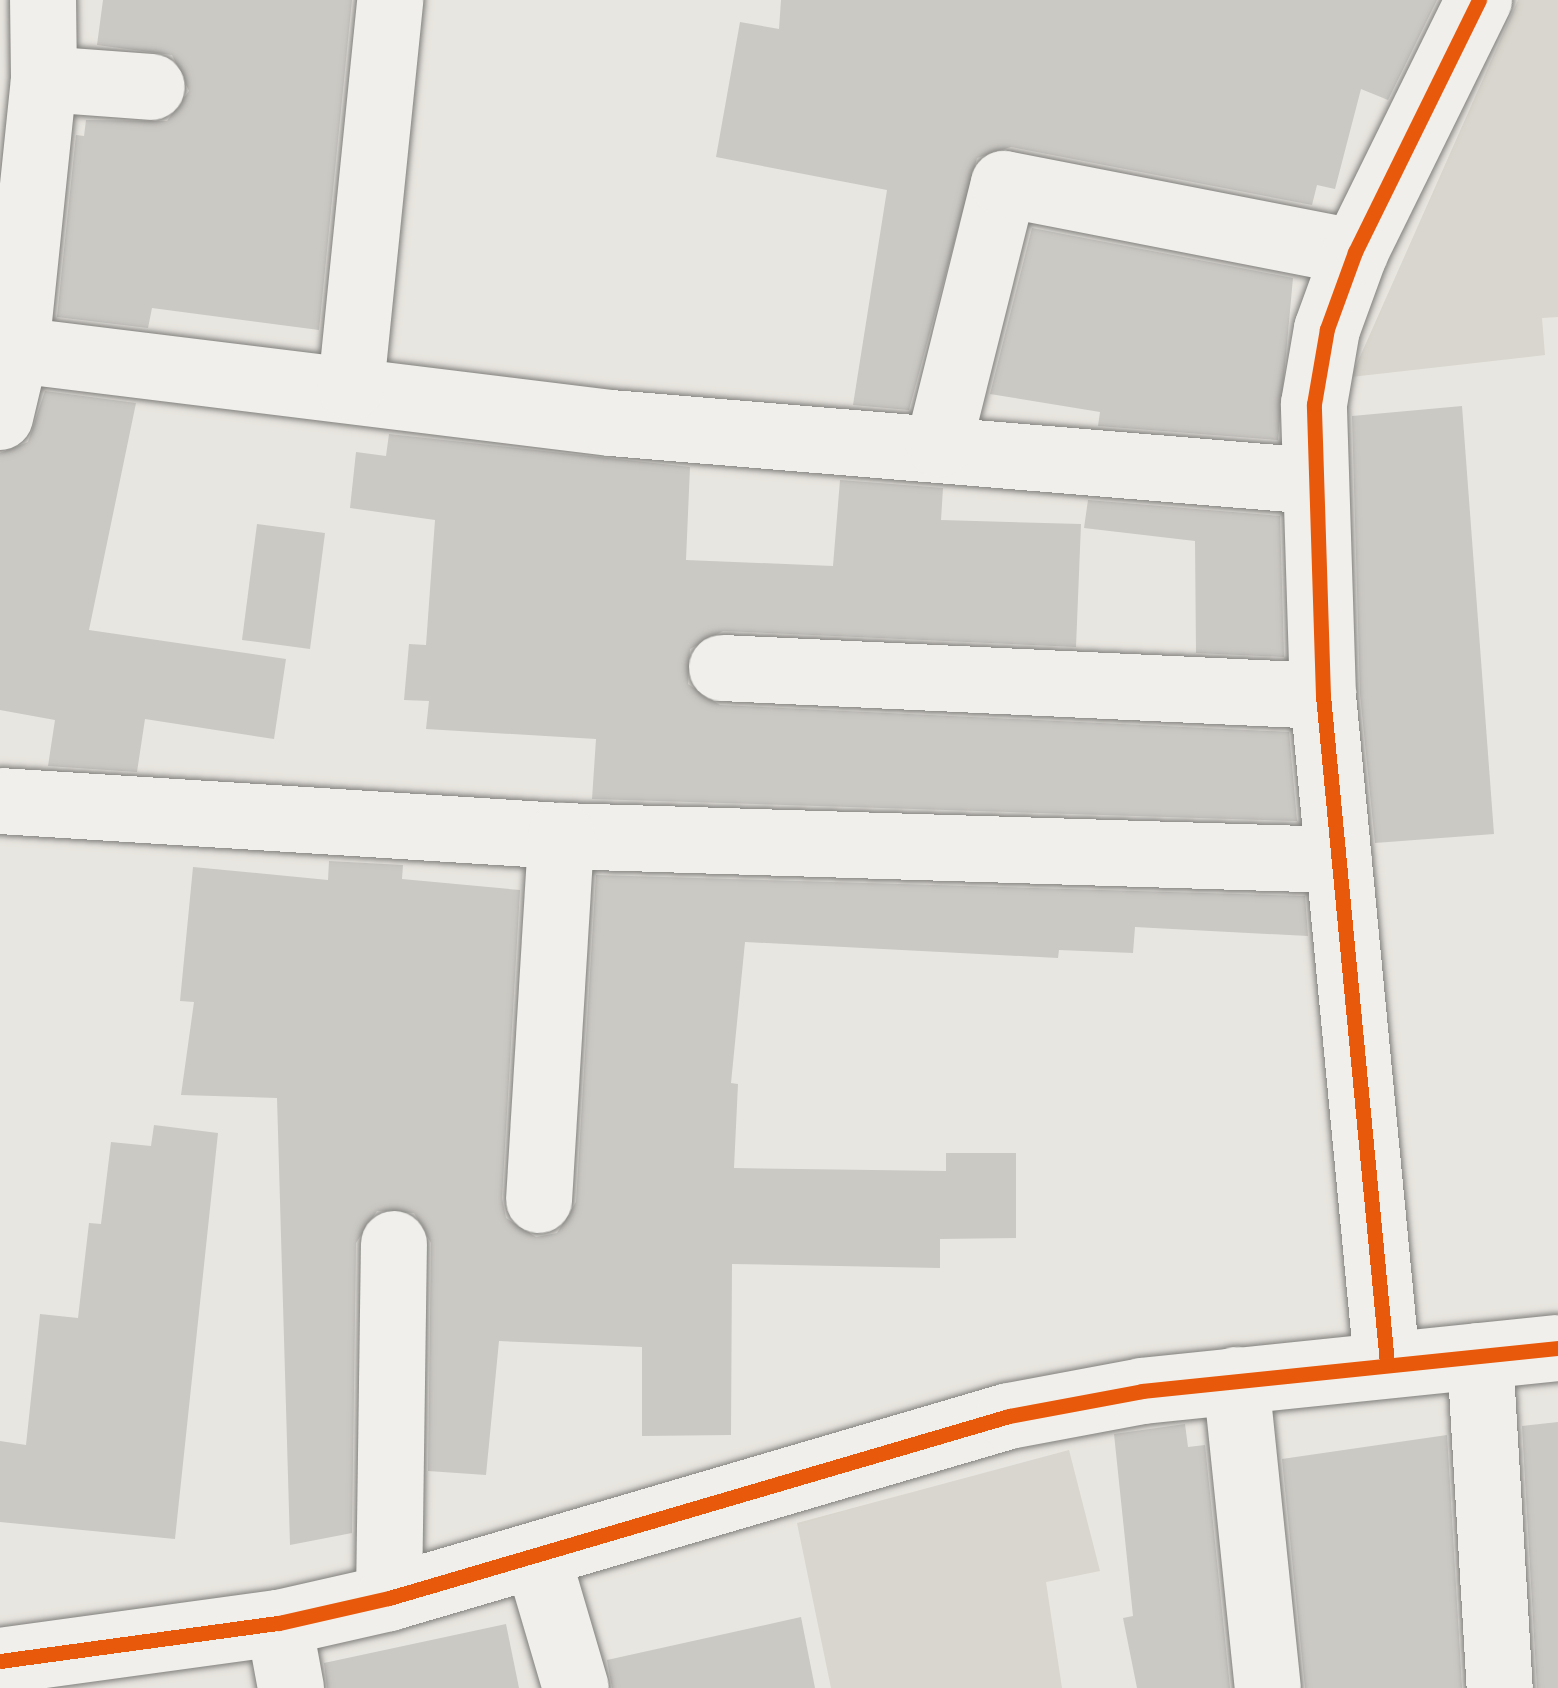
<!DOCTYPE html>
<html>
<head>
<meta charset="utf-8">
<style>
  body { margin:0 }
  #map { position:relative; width:1558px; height:1688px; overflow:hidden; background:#e8e6e0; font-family:Mynerve,sans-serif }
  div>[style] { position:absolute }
  .green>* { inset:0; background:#d8d6ce }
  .building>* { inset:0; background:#cac9c4 }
  .roads { filter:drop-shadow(0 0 3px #807f7c) drop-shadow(0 0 3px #807f7c) }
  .minor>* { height:66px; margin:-33px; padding:0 33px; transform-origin:33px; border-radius:33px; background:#f0efeb }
  .cycleway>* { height:15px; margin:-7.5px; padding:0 7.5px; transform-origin:7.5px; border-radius:7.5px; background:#e8590c }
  span { translate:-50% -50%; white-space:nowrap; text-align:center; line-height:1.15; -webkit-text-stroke:10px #f7f3e8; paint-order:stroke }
</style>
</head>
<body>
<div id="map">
  <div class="green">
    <i style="clip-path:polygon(1518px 0,1558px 0,1558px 317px,1542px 318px,1545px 355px,1351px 377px)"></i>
    <i style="clip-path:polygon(1069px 1450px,1100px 1571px,1046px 1582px,1062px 1688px,831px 1688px,797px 1523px)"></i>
  </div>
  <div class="building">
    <i style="clip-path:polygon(103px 0,352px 0,319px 330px,152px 308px,148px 328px,57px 317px,76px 135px,84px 136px,86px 120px,167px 121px,189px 91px,172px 55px,97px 45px)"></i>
    <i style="clip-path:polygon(781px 0,1437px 0,1388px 100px,1361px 89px,1335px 189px,1317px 185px,1312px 205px,1011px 147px,977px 158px,909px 410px,853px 405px,887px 190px,716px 157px,740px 22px,779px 29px)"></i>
    <i style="clip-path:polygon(1032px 228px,1293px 278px,1278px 440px,1098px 426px,1100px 412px,990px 394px)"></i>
    <i style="clip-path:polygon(45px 391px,136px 403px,89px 630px,286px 659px,274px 739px,145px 719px,137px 772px,48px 766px,55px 720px,0 710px,0 453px,28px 442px)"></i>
    <i style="clip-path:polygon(1462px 406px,1494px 834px,1375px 843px,1360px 694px,1352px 416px)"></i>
    <i style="clip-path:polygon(389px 434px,690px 467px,686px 560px,833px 566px,840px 480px,943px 488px,941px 520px,1081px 524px,1076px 647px,723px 631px,690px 649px,688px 684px,720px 705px,1289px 732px,1297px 821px,592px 799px,596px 739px,426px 729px,429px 701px,404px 700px,409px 644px,426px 645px,435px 520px,350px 508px,356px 452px,386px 456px)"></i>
    <i style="clip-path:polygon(1088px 500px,1280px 516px,1284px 657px,1196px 653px,1195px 541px,1084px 528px)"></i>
    <i style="clip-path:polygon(257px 524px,325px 533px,310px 649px,242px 640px)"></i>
    <i style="clip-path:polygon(329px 861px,403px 865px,402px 879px,520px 890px,502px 1198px,506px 1218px,536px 1237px,557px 1233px,576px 1202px,596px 875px,1305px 896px,1308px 936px,1135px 927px,1133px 953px,1059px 950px,1058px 958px,745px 942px,731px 1083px,738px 1084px,734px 1168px,946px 1171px,946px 1153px,1016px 1153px,1016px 1238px,940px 1239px,940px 1268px,732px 1264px,731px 1435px,642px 1436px,642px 1347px,499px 1341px,486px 1475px,428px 1471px,431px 1243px,414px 1213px,377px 1211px,356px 1243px,352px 1533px,290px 1545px,277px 1098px,181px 1095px,194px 1002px,180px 1001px,193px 867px,328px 880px)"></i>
    <i style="clip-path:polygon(154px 1125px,218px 1133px,175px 1539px,0 1522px,0 1441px,26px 1445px,40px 1314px,78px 1318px,89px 1223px,101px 1224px,111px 1142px,151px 1146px)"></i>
    <i style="clip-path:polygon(1558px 1422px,1558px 1688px,1537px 1688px,1522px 1426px)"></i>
    <i style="clip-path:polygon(1185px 1424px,1188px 1447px,1205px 1445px,1230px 1688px,1137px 1688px,1123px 1618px,1133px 1616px,1114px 1434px)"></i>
    <i style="clip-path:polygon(1447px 1435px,1462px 1688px,1305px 1688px,1282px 1459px)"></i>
    <i style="clip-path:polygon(801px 1617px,815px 1688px,612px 1688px,607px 1660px)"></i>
    <i style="clip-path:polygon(506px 1624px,519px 1688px,327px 1688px,324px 1663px)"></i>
  </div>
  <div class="roads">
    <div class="minor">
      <i style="left:44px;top:79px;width:108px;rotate:4.2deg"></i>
      <i style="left:16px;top:350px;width:599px;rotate:6.99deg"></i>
      <i style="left:611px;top:423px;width:704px;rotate:4.72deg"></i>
      <i style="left:351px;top:387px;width:389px;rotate:-84.2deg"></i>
      <i style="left:0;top:417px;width:69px;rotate:-76.6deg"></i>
      <i style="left:16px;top:350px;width:272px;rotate:-84.1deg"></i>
      <i style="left:44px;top:79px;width:79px;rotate:-90.7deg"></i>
      <i style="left:939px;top:444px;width:268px;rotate:-76deg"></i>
      <i style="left:1004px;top:184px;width:358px;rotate:11deg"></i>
      <i style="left:722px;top:668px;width:602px;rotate:2.67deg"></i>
      <i style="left:0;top:801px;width:562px;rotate:3.57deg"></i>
      <i style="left:561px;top:836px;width:778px;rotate:1.77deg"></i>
      <i style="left:539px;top:1200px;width:365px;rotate:-86.5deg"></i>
      <i style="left:1480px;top:1356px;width:333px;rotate:86.6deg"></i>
      <i style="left:1387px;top:1363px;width:670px;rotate:-95.48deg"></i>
      <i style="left:1323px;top:696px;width:292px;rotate:-91.8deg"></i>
      <i style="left:1314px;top:404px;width:76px;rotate:-80.2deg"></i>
      <i style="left:1327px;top:329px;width:82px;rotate:-70deg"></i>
      <i style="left:1355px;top:252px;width:281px;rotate:-63.8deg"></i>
      <i style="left:1236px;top:1380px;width:310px;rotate:84.1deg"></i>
      <i style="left:538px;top:1559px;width:134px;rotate:73.6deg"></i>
      <i style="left:389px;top:1598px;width:354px;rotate:-89.2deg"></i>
      <i style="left:279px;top:1623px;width:66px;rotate:79.5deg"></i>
      <i style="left:0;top:1661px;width:282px;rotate:-7.8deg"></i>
      <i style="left:279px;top:1623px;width:113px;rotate:-12.8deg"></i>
      <i style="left:389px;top:1598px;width:646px;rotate:-16.36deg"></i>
      <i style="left:1009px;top:1416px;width:135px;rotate:-10.6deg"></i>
      <i style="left:1142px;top:1391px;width:418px;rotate:-5.9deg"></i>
    </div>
  </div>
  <div class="cycleway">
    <i style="left:1387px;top:1363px;width:670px;rotate:-95.48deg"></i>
    <i style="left:1323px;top:696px;width:292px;rotate:-91.8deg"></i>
    <i style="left:1314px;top:404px;width:76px;rotate:-80.2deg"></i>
    <i style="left:1327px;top:329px;width:82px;rotate:-70deg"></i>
    <i style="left:1355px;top:252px;width:281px;rotate:-63.8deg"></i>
    <i style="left:0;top:1661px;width:282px;rotate:-7.8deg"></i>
    <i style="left:279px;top:1623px;width:113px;rotate:-12.8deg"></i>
    <i style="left:389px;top:1598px;width:646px;rotate:-16.36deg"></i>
    <i style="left:1009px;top:1416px;width:135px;rotate:-10.6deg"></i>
    <i style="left:1142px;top:1391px;width:418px;rotate:-5.9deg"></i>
  </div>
</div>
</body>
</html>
